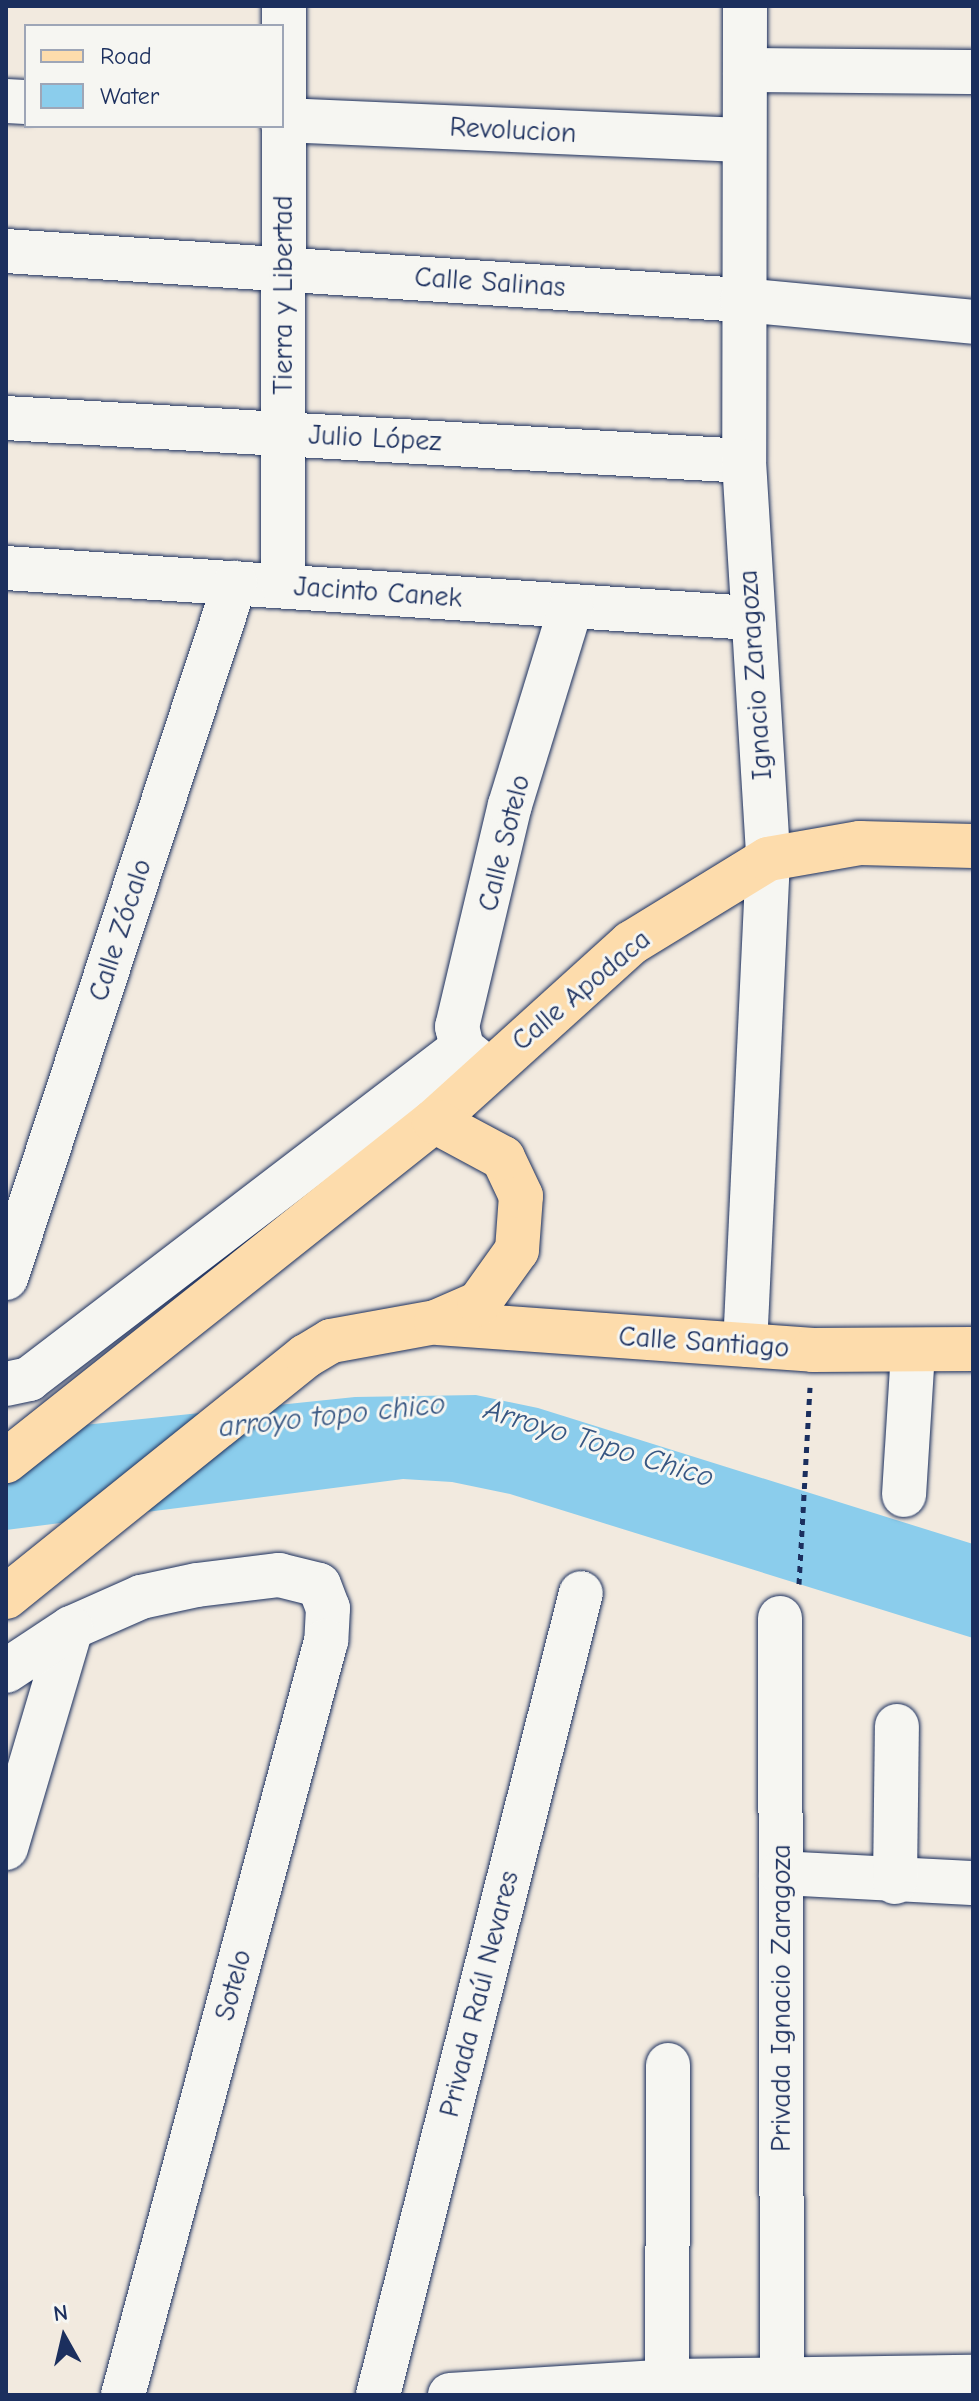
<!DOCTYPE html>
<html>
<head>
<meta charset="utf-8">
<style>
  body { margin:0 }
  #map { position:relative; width:979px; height:2401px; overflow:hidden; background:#f2eadf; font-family:"Comic Neue",sans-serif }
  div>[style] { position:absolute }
  .water>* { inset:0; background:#8bcdec }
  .path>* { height:5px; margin-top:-2.5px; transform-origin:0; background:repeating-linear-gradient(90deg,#1b2f5e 0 6px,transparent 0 12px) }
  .roads { filter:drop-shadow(0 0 2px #1b2f5e) drop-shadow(0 0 2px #1b2f5e) }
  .minor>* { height:44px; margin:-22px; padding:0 22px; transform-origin:22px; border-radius:22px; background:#f6f6f2 }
  .tertiary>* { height:44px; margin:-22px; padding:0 22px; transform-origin:22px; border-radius:22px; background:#f6f6f2 }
  .primary>* { height:44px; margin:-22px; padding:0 22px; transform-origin:22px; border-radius:22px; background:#fddcac }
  span { translate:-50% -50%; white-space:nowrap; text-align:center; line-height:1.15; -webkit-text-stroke:6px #f6f6f2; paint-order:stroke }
  .street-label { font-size:28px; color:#1b2f5e }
  .water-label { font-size:30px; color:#375682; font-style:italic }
  .frame { position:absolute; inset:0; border:8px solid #1b2f5e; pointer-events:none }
  .legend { position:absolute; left:24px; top:24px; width:260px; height:104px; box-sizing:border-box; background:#f6f6f2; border:2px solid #9ea6b7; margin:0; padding:10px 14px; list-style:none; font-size:24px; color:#1b2f5e }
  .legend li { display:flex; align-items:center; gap:16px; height:40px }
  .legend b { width:40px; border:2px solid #9ea6b7 }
  .north { position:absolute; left:24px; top:2297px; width:80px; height:80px; -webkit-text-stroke:6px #f6f6f2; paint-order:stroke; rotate:352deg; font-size:22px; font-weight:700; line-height:32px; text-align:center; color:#1b2f5e }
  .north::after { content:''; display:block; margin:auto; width:28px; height:36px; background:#1b2f5e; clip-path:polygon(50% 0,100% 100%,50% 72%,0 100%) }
</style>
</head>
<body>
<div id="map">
  <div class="water">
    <i style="clip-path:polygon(476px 1395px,538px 1408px,973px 1544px,973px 1638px,510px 1494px,452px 1482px,403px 1479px,6px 1530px,6px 1433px,355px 1397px)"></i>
  </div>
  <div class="path">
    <i style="left:799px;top:1584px;width:197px;rotate:-86.8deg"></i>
  </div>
  <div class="roads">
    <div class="minor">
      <i style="left:745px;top:70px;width:228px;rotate:0.5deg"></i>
      <i style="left:6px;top:101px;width:20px;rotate:3deg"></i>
      <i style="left:282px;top:120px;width:461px;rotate:2.5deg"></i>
      <i style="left:6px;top:251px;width:738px;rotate:3.81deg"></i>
      <i style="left:742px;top:300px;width:232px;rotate:5.4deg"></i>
      <i style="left:6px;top:418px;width:739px;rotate:3.33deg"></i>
      <i style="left:6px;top:568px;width:746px;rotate:3.84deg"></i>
      <i style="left:283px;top:585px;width:579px;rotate:-89.9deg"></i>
      <i style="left:484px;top:1066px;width:28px;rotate:-141deg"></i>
      <i style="left:462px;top:1048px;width:22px;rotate:-103deg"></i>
      <i style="left:457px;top:1027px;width:228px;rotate:-76.6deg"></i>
      <i style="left:510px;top:805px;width:207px;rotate:-72.9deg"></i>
      <i style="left:6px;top:1278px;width:732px;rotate:-71.76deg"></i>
      <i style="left:6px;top:1384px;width:24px;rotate:-12deg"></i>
      <i style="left:29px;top:1379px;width:545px;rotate:-37.4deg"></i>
      <i style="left:904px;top:1495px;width:145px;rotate:-86.4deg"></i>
      <i style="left:780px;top:1618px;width:761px;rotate:89.85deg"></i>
      <i style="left:6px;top:1848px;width:229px;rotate:-73.5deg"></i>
      <i style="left:71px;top:1628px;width:77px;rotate:-23.9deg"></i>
      <i style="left:141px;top:1597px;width:57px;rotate:-12.1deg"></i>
      <i style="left:197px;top:1585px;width:83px;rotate:-7deg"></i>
      <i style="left:279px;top:1575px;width:41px;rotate:14deg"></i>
      <i style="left:319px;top:1585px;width:25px;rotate:69deg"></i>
      <i style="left:328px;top:1608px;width:33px;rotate:93deg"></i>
      <i style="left:326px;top:1641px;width:781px;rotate:105.07deg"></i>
      <i style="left:781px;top:1873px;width:192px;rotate:3deg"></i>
      <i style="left:895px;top:1882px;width:156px;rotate:-89.3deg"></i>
      <i style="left:378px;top:2395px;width:827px;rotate:-75.8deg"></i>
      <i style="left:450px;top:2395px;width:220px;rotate:-3.6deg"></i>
      <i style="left:670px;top:2381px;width:303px;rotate:-0.8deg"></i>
      <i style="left:667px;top:2395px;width:330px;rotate:-89.8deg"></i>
    </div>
    <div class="tertiary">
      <i style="left:745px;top:6px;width:455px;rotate:90.1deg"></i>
      <i style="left:744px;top:461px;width:399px;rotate:86.5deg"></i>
      <i style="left:768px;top:859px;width:486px;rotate:92.7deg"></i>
      <i style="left:6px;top:1671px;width:78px;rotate:-33.5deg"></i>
    </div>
    <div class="primary">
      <i style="left:438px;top:1323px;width:376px;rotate:4.1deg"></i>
      <i style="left:813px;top:1350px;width:160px;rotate:-0.4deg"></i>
      <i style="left:6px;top:1461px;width:547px;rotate:-38.46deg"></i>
      <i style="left:434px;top:1121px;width:266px;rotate:-42.1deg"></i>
      <i style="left:631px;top:943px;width:161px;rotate:-31.5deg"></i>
      <i style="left:768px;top:859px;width:93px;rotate:-9.9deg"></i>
      <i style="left:860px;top:843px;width:113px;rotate:1.5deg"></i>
      <i style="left:6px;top:1597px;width:385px;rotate:-38.8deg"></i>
      <i style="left:306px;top:1356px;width:29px;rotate:-31deg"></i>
      <i style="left:331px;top:1341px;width:107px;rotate:-10.3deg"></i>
      <i style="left:436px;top:1322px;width:47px;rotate:-23.8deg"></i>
      <i style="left:479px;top:1303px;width:65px;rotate:-54.4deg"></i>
      <i style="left:517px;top:1250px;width:54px;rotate:-85.8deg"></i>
      <i style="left:521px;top:1196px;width:42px;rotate:-115.3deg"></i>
      <i style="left:503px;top:1158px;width:78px;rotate:-151.8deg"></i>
    </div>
  </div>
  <div class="street-label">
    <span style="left:513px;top:130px;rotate:3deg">Revolucion</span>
    <span style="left:490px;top:282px;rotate:4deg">Calle Salinas</span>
    <span style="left:283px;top:295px;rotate:-90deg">Tierra y Libertad</span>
    <span style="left:375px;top:438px;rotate:3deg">Julio López</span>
    <span style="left:378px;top:592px;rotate:4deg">Jacinto Canek</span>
    <span style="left:755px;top:675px;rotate:-94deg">Ignacio Zaragoza</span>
    <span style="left:504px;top:843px;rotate:-76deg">Calle Sotelo</span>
    <span style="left:120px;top:930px;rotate:-72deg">Calle Zócalo</span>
    <span style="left:581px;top:990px;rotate:-40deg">Calle Apodaca</span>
    <span style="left:704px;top:1342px;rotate:4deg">Calle Santiago</span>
    <span style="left:233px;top:1985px;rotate:-75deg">Sotelo</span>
    <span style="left:479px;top:1994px;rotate:-76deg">Privada Raúl Nevares</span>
    <span style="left:781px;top:1998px;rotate:-90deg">Privada Ignacio Zaragoza</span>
  </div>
  <div class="water-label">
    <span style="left:332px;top:1416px;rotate:-6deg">arroyo topo chico</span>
    <span style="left:599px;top:1444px;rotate:17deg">Arroyo Topo Chico</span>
  </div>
  <div class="frame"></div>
  <ul class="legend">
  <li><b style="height:10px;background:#fddcac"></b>Road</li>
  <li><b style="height:22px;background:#8bcdec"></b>Water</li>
  </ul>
  <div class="north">N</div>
</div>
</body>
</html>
